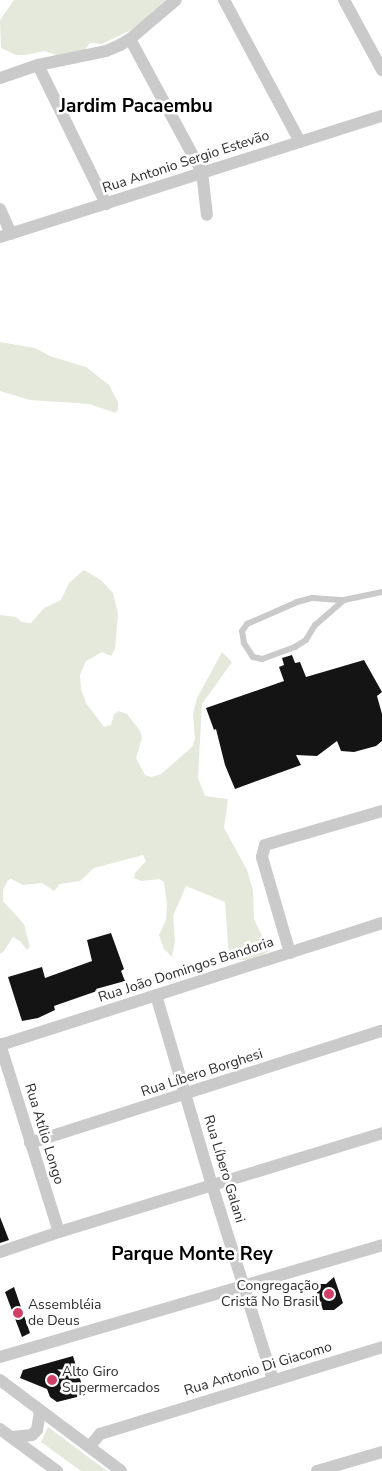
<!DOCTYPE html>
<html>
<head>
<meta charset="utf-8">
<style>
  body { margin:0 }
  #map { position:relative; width:382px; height:1471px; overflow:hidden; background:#fff; font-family:"Nunito Sans",sans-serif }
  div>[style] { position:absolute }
  .green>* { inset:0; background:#e5e9db }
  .building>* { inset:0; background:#141414 }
  .service>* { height:6px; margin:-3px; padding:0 3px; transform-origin:3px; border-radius:3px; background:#cacaca }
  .minor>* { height:12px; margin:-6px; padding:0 6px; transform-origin:6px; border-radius:6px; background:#cacaca }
  .dots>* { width:14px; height:14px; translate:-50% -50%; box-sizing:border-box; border:2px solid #fff; border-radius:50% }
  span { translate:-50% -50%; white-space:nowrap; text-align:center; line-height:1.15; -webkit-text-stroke:5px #fff; paint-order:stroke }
  .street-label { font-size:14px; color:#2d2d2d }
  .poi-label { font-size:14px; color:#2d2d2d }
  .right { translate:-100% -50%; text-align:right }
  .left { translate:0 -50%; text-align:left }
  .district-label { font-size:19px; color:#000; font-weight:700 }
</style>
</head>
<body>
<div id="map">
  <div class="green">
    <i style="clip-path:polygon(14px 0,170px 0,133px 29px,102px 44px,90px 43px,82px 53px,59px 56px,44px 51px,26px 55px,16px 55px,1px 48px,0 20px)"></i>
    <i style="clip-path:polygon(0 342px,35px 348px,50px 356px,86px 367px,109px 385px,118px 402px,118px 410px,115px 413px,90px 404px,30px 400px,0 391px)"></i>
    <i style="clip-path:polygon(84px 570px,101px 580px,113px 593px,118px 614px,115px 649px,111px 656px,102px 652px,86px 661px,80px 675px,81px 689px,86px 703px,104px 727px,111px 725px,114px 714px,119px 711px,127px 714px,140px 731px,142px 738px,136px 758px,145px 775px,151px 777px,161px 774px,192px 747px,195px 739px,193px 714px,197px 698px,222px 652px,232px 662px,202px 704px,198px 778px,205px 796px,228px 799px,224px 828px,247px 870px,253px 890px,254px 919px,269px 951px,254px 960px,237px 960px,229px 957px,225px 902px,186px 886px,173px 916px,175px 941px,172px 957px,164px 949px,159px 935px,166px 920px,167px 904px,164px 882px,159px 879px,141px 881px,134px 878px,135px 873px,146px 861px,143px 855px,94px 868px,80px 881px,60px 884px,54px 891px,42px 883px,23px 885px,11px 879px,8px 880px,3px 890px,3px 901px,24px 924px,30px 947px,27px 950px,20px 941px,13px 937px,4px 951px,0 954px,0 615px,16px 617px,22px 622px,31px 623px,44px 608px,61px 600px,69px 583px)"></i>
    <i style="clip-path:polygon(48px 1427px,107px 1471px,81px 1471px,41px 1442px)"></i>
  </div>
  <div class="building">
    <i style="clip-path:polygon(292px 655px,295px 663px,300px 662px,306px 677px,364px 660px,382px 692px,377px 696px,382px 714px,382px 741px,376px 746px,354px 752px,341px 751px,337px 741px,317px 756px,296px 755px,301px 765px,235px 789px,225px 765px,216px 729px,214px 730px,206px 708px,284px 681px,279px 667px,284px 665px,282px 658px)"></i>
    <i style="clip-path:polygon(111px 933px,124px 969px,121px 971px,125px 981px,96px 989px,97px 991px,54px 1006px,55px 1010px,38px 1018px,22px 1021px,8px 977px,42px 967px,45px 978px,92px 961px,87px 940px)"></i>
    <i style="clip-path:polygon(0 1217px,9px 1240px,0 1243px)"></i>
    <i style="clip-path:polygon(334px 1277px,343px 1303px,334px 1310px,323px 1310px,314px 1284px,326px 1284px)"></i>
    <i style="clip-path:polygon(14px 1287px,30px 1333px,22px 1337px,5px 1292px)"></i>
    <i style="clip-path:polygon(73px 1356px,85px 1395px,57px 1402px,50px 1397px,47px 1389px,20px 1378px,23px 1370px)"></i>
  </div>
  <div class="service">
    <i style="left:344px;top:600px;width:38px;rotate:139deg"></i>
    <i style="left:315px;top:625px;width:17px;rotate:121deg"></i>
    <i style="left:306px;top:640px;width:13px;rotate:148deg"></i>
    <i style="left:295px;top:647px;width:35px;rotate:160deg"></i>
    <i style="left:262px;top:659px;width:9px;rotate:-167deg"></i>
    <i style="left:253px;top:657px;width:17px;rotate:-123deg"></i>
    <i style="left:244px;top:643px;width:12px;rotate:-99deg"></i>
    <i style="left:242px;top:631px;width:9px;rotate:-54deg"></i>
    <i style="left:247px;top:624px;width:55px;rotate:-23.7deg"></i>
    <i style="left:297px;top:602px;width:16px;rotate:-15deg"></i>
    <i style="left:312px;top:598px;width:32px;rotate:4deg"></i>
    <i style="left:344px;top:600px;width:39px;rotate:-12deg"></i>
  </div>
  <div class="minor">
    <i style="left:224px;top:0;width:161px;rotate:61.8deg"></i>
    <i style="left:344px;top:0;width:80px;rotate:61.5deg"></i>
    <i style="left:130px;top:39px;width:151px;rotate:61.6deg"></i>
    <i style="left:202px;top:172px;width:43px;rotate:83.4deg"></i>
    <i style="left:38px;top:65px;width:155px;rotate:63.9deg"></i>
    <i style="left:0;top:78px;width:40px;rotate:-18.9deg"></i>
    <i style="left:38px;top:65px;width:69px;rotate:-11.6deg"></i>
    <i style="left:106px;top:51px;width:15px;rotate:-23deg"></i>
    <i style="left:120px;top:45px;width:12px;rotate:-31deg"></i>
    <i style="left:130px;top:39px;width:60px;rotate:-40.3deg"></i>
    <i style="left:0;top:209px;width:27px;rotate:66deg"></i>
    <i style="left:0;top:237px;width:401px;rotate:-17.6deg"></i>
    <i style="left:290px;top:953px;width:100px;rotate:-106.3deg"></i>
    <i style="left:262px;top:857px;width:12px;rotate:-76deg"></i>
    <i style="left:265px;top:845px;width:122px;rotate:-16.2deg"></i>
    <i style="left:156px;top:995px;width:198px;rotate:73.6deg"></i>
    <i style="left:212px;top:1185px;width:204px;rotate:72.6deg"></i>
    <i style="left:0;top:1044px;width:197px;rotate:72.6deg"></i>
    <i style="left:0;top:1045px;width:401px;rotate:-17.7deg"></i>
    <i style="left:30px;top:1143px;width:369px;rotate:-17.7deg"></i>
    <i style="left:0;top:1252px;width:62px;rotate:-18.7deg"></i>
    <i style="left:59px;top:1232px;width:338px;rotate:-17deg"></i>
    <i style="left:0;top:1357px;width:398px;rotate:-16.3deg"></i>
    <i style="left:0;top:1380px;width:151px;rotate:36.9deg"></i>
    <i style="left:0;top:1429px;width:71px;rotate:36.4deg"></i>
    <i style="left:12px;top:1437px;width:20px;rotate:-6deg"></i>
    <i style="left:32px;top:1435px;width:7px;rotate:-45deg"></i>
    <i style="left:37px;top:1430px;width:19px;rotate:-81deg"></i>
    <i style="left:90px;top:1446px;width:16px;rotate:-50deg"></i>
    <i style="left:100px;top:1434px;width:295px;rotate:-17.1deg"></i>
    <i style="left:317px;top:1471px;width:68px;rotate:-16.3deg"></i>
  </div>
  <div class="dots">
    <i style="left:329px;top:1294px;background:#d34067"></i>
    <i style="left:18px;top:1313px;background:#d34067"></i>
    <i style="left:52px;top:1380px;background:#d34067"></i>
  </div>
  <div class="street-label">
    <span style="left:186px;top:162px;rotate:-18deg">Rua Antonio Sergio Estevão</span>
    <span style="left:186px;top:970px;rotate:-18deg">Rua João Domingos Bandoria</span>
    <span style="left:202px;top:1073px;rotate:-18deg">Rua Líbero Borghesi</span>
    <span style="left:44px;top:1134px;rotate:73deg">Rua Atílio Longo</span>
    <span style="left:224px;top:1169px;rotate:73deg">Rua Líbero Galani</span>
    <span style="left:258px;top:1369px;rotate:-17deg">Rua Antonio Di Giacomo</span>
  </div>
  <div class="poi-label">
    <span class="right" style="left:319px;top:1294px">Congregação<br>Cristã No Brasil</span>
    <span class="left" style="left:28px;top:1313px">Assembléia<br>de Deus</span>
    <span class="left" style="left:62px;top:1380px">Alto Giro<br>Supermercados</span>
  </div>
  <div class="district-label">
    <span style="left:136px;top:107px">Jardim Pacaembu</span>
    <span style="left:192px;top:1255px">Parque Monte Rey</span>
  </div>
</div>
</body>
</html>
